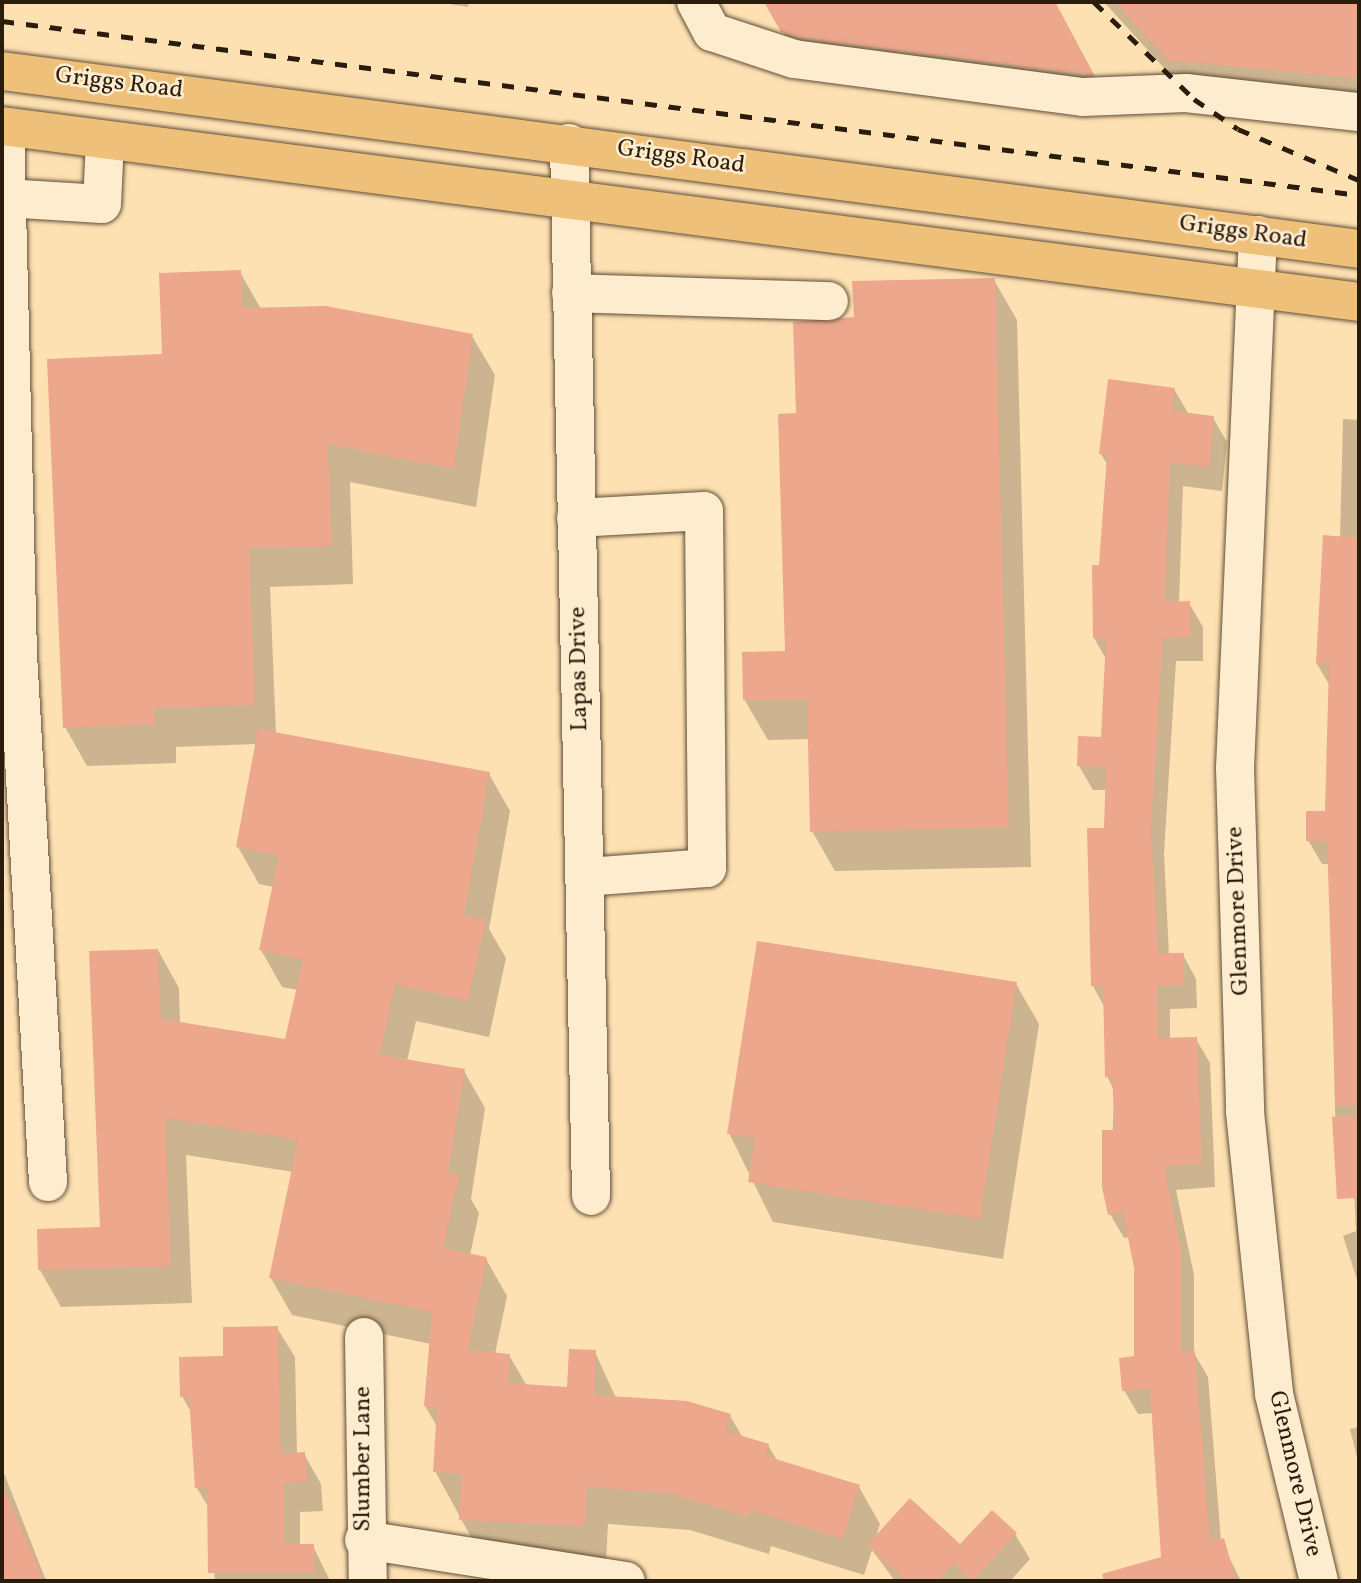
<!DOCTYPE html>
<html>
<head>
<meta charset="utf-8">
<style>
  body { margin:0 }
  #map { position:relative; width:1361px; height:1583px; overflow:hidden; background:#fee1b3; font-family:Vollkorn,serif }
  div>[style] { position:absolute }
  .shadow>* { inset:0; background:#0003 }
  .building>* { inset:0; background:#eca78d }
  .roads { filter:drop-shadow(0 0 2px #604e36) drop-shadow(0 0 2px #604e36) }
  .minor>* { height:38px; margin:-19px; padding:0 19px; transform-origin:19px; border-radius:19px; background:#feecce }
  .major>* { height:38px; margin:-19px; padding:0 19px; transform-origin:19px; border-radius:19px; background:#efc07a }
  .rail>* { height:5px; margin-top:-2.5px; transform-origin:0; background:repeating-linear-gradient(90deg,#2b1d0d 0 12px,transparent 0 24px) }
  span { translate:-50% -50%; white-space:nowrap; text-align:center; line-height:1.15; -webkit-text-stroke:5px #feecce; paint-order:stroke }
  .street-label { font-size:24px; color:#2b1d0d }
  .frame { position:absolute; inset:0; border:4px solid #2b1d0d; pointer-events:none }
</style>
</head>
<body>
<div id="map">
  <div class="shadow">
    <i style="clip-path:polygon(438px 2px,469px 2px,468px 7px)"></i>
    <i style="clip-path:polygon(766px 2px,1055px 2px,1115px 114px,806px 72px)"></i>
    <i style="clip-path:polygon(1104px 2px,1359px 2px,1359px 115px,1193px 100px)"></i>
    <i style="clip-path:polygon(240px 272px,261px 309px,472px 336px,495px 375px,476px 507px,350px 482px,353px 584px,270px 587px,276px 734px,489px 774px,510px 811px,489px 929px,506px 958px,489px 1037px,416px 1021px,407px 1061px,464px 1071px,485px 1108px,471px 1199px,479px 1213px,470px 1255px,486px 1259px,507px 1296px,495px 1354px,509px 1355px,527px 1386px,569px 1389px,595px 1352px,616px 1398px,730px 1416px,743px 1438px,768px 1445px,778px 1462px,859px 1487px,880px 1524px,876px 1537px,960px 1547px,1015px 1534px,1030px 1559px,1010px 1581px,895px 1581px,872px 1550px,864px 1575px,771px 1546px,769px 1554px,690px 1530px,608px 1524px,606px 1563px,482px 1557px,435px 1471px,438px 1428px,425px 1406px,431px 1344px,292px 1315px,271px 1278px,293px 1172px,186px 1155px,192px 1303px,61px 1307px,40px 1270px,101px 1228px,158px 950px,179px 988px,180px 1024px,287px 1041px,298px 990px,282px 987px,261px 950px,274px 887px,259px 884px,238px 847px,257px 744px,176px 747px,176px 763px,87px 766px,65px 727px,164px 356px)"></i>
    <i style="clip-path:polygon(994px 280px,1017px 320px,1031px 867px,835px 871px,812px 831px,809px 739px,768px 740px,744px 699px,786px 653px,798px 415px)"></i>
    <i style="clip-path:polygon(1174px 389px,1188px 413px,1213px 418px,1227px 442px,1222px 491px,1183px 486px,1179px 603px,1189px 603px,1203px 627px,1203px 661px,1176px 661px,1164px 853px,1169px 955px,1183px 955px,1196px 979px,1197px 1008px,1170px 1009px,1170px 1039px,1196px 1039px,1210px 1063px,1215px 1187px,1176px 1190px,1194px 1275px,1194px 1353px,1208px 1377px,1221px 1541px,1241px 1581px,1159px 1581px,1153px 1561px,1163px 1558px,1153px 1413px,1138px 1414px,1124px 1390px,1136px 1358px,1136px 1268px,1130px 1237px,1124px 1238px,1110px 1214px,1114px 1090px,1107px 1076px,1105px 1008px,1093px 986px,1107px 790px,1093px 790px,1079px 766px,1103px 738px,1106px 659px,1094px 638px,1093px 566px,1101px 566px,1108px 466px,1101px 454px)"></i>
    <i style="clip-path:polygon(1343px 419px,1359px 420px,1359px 1286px,1343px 1236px,1356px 1231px,1353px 1173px,1336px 1149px,1329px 864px,1322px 864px,1308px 840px,1327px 812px,1330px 686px,1317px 664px,1340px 538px)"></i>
    <i style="clip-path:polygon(1016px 984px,1039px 1024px,1003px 1259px,773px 1222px,729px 1133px)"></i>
    <i style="clip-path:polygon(277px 1328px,295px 1357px,297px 1455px,304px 1454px,321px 1484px,323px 1511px,300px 1512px,300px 1546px,313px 1546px,330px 1581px,215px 1581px,209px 1508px,197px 1488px,192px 1414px,182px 1396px,225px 1358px)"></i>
    <i style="clip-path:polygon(1359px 1427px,1359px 1465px,1350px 1429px)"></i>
    <i style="clip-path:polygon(2px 1468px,45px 1578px,53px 1581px,2px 1581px)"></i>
  </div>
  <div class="building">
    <i style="clip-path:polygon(764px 2px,1055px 2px,1094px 75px,799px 38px,781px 32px)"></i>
    <i style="clip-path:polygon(1115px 2px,1359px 2px,1359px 78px,1168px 60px)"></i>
    <i style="clip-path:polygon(241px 270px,242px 308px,326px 306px,473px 334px,454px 469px,328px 444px,332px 546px,249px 548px,255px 705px,154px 708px,155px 724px,63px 728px,47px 359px,162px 354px,159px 273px)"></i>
    <i style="clip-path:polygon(995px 278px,1009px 827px,810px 832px,807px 699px,743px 700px,742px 652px,785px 651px,778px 414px,796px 413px,793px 322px,854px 317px,852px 281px)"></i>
    <i style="clip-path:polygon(1108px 379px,1175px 388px,1172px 411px,1214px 416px,1209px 467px,1170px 463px,1165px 602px,1190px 601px,1191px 637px,1163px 638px,1151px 828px,1158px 953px,1184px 953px,1184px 985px,1157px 985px,1158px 1038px,1197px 1037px,1202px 1164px,1164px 1166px,1181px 1249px,1181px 1352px,1195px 1351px,1210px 1542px,1224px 1538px,1236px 1581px,1104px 1581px,1102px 1574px,1161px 1557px,1150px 1388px,1122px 1391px,1119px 1358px,1134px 1356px,1134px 1268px,1123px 1212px,1108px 1215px,1102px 1187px,1102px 1130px,1115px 1130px,1112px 1077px,1105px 1077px,1103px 986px,1091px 986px,1087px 828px,1104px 828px,1106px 767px,1077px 766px,1078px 736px,1101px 737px,1106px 638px,1093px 638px,1092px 565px,1099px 565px,1107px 455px,1099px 454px)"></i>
    <i style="clip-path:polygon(1323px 535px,1359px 538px,1359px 1105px,1336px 1105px,1327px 841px,1306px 841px,1306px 811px,1325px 811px,1329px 664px,1316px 664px)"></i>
    <i style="clip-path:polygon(258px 729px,490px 772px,464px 916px,486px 919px,468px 1001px,395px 984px,380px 1055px,465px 1069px,448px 1172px,459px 1175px,443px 1248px,487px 1257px,468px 1350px,510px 1354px,508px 1383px,567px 1387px,569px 1349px,596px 1350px,594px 1395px,687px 1401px,731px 1414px,726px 1431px,769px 1444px,766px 1456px,860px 1485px,843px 1539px,750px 1510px,748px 1517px,668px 1493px,587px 1487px,585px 1526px,459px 1520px,462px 1474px,433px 1472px,437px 1408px,424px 1406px,432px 1312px,269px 1278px,298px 1140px,165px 1118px,171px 1266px,38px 1270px,37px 1229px,100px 1227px,89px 951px,158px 949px,161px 1019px,285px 1039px,303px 960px,259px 950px,279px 855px,236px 847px)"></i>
    <i style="clip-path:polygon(757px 941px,1017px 982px,980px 1219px,748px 1182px,755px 1138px,727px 1134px)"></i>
    <i style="clip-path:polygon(1359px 1116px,1359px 1198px,1337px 1199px,1332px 1117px)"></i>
    <i style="clip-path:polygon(278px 1326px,281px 1454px,305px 1452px,307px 1482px,284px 1483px,284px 1544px,314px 1544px,314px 1572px,208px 1573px,207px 1488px,195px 1488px,189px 1396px,180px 1397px,179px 1357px,223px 1356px,223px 1327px)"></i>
    <i style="clip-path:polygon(2px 1484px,44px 1581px,2px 1581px)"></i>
    <i style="clip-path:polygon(910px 1498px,960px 1544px,992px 1510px,1017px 1533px,972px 1581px,954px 1563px,937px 1581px,906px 1581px,867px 1545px)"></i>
  </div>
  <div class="roads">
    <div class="minor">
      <i style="left:696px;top:2px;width:34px;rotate:62deg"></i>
      <i style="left:712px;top:32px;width:86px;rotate:18.2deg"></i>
      <i style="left:794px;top:59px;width:291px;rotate:7.5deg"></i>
      <i style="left:1083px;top:97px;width:103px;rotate:-2.2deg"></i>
      <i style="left:1186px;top:93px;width:174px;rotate:6.3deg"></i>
      <i style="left:5px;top:127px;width:527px;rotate:88.59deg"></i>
      <i style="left:18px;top:654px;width:529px;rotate:86.75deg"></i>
      <i style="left:569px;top:143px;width:1053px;rotate:88.8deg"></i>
      <i style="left:5px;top:198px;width:97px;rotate:3.5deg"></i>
      <i style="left:102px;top:204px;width:63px;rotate:-87.3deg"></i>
      <i style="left:1258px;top:235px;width:533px;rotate:92.47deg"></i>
      <i style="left:1235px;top:768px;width:344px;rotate:88.3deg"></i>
      <i style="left:1245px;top:1112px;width:283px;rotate:84.1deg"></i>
      <i style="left:1274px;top:1394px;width:192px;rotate:76.5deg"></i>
      <i style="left:571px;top:293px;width:258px;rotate:1.8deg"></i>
      <i style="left:576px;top:518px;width:128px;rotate:-3.1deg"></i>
      <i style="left:704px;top:511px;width:357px;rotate:89.5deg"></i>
      <i style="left:707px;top:868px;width:122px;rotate:175.8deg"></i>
      <i style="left:364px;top:1337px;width:244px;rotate:89.1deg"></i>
      <i style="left:364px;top:1540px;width:265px;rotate:8.9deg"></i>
    </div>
    <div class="major">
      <i style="left:2px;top:71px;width:1369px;rotate:7.47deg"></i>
      <i style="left:2px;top:126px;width:1368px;rotate:7.39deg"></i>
    </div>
  </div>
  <div class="rail">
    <i style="left:1094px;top:2px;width:139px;rotate:44.1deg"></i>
    <i style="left:1194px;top:99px;width:53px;rotate:34.3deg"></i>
    <i style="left:1238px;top:129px;width:131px;rotate:22.9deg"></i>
    <i style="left:2px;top:21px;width:1368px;rotate:7.31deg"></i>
  </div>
  <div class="street-label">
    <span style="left:119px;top:84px;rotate:7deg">Griggs Road</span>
    <span style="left:681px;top:158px;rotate:8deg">Griggs Road</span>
    <span style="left:1243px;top:233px;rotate:8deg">Griggs Road</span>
    <span style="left:580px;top:669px;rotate:-91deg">Lapas Drive</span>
    <span style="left:1239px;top:911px;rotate:-92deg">Glenmore Drive</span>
    <span style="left:364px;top:1459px;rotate:-90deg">Slumber Lane</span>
    <span style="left:1294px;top:1474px;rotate:77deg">Glenmore Drive</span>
  </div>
  <div class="frame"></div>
</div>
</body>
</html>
